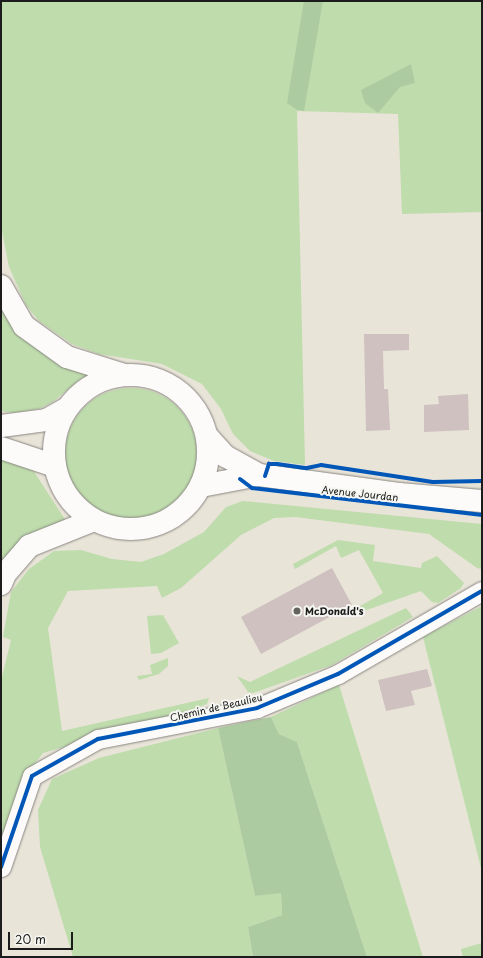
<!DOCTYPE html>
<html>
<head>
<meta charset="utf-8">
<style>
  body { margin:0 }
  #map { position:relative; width:483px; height:958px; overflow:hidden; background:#e9e4d8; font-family:"Playpen Sans",sans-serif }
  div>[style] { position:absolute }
  .green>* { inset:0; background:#bedcac }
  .round { border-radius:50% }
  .forest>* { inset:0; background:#adcba1 }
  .building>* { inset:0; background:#cec1c0 }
  .roads { filter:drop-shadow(0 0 1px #898681) drop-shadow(0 0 1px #898681) }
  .minor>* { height:19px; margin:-9.5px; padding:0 9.5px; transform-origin:9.5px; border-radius:9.5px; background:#fcfbf9 }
  .secondary>* { height:22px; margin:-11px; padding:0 11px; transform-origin:11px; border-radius:11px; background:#fcfbf9 }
  .primary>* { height:22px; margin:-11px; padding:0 11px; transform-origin:11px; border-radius:11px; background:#fcfbf9 }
  .primary>.ring { margin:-11px; padding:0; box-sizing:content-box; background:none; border:22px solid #fcfbf9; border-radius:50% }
  .trunk>* { height:22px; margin:-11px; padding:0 11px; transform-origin:11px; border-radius:11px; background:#fcfbf9 }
  .cycleway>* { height:4px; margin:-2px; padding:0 2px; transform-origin:2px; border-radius:2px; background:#0057b8 }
  .dots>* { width:11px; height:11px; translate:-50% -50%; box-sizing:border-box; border:2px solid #f6f6f2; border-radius:50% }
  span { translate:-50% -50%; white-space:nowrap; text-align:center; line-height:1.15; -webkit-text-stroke:4px #f6f6f2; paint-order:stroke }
  .street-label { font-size:10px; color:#1c1c1c }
  .poi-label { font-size:10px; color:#1c1c1c; font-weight:700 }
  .left { translate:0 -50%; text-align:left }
  .frame { position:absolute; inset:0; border:2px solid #1c1c1c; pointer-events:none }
  .scale { position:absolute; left:8px; top:932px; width:65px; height:18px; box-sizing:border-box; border:2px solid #1c1c1c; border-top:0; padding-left:5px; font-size:12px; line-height:14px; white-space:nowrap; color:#1c1c1c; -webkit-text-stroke:3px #f6f6f2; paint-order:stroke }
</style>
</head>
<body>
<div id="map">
  <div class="green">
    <i style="clip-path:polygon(1px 1px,482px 1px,482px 212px,402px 214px,398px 114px,297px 111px,305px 465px,274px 461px,250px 451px,233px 434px,221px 409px,202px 384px,162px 364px,99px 354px,72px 344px,39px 321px,26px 305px,9px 267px,1px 226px)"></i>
    <i style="clip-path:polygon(1px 306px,91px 374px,79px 380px,54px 401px,39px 409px,15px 413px,1px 411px)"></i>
    <i class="round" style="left:65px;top:388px;width:132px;height:132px"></i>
    <i style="clip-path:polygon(1px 456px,14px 457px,33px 470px,68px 524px,1px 567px)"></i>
    <i style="clip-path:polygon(243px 501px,482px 524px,482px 569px,477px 568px,429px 534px,295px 517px,274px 518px,241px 535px,181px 588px,162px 598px,157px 586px,68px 591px,48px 628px,62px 731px,209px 698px,207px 704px,189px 711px,43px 753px,26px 775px,1px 853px,1px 681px,11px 640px,3px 637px,11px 592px,29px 569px,54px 551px,81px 550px,112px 559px,141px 562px,164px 554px,204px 532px,226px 507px)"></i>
    <i style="clip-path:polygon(338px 540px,375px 545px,373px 561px,421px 568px,422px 563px,437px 556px,464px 583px,461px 588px,438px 603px,432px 602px,421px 591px,355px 614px,353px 610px,383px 593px,359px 550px,341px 558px,336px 546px,295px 569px,293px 564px)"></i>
    <i style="clip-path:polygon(482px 606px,482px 872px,423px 637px)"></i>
    <i style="clip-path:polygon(406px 608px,413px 617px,332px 665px,253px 693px,248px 692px,237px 676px,250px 682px)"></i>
    <i style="clip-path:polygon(163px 615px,179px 643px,161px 653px,151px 654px,147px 616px)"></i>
    <i style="clip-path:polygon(168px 658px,168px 666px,159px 674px,139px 680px,137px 676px,152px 674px,150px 665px)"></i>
    <i style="clip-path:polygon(339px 685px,423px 957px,367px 957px,297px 742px,279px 734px,271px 717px)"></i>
    <i style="clip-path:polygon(218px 728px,255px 896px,281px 892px,282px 915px,248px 927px,253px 957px,73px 957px,40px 847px,38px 810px,52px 779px,99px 758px)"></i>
    <i style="clip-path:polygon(482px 943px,482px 957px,463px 957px,461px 949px)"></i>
  </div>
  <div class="forest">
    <i style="clip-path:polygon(304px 1px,323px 1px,304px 111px,297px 110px,287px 103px)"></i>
    <i style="clip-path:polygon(411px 64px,415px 83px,400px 87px,378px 113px,365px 103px,361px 90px)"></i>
    <i style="clip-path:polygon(271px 717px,279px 734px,297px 742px,367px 957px,253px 957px,248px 927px,282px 915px,281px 893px,255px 896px,218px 728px)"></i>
  </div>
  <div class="building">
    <i style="clip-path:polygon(364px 334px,409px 334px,409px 350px,383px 351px,384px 389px,388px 389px,390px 430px,366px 431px)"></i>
    <i style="clip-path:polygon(468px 394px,469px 430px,424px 432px,424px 405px,439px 404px,438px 396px)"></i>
    <i style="clip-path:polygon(332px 568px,352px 605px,261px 654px,241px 617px)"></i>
    <i style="clip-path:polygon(427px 669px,432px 686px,411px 691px,415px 705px,386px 711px,378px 680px)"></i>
  </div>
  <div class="roads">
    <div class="minor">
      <i style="left:1px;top:867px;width:96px;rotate:-71.2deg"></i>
      <i style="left:32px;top:776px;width:76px;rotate:-29.3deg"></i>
      <i style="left:98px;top:739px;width:162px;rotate:-11deg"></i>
      <i style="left:257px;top:708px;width:88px;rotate:-22.8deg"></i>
      <i style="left:338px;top:674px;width:166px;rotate:-30deg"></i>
    </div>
    <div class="secondary">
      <i style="left:207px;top:436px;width:27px;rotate:48deg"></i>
      <i style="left:225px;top:456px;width:39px;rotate:29deg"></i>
      <i style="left:201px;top:486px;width:59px;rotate:-10.7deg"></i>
      <i style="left:259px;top:475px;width:141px;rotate:7.7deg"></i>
      <i style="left:399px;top:494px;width:83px;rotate:4.8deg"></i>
    </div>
    <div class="primary">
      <i class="ring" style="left:54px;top:375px;width:132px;height:132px"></i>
      <i style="left:1px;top:426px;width:45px;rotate:-7.6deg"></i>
      <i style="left:46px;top:420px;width:23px;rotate:-29deg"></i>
      <i style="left:1px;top:448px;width:57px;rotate:18.4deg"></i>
    </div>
    <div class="trunk">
      <i style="left:1px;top:286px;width:46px;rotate:60.1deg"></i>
      <i style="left:24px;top:326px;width:53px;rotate:35.8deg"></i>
      <i style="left:67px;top:357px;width:60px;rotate:17.5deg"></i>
      <i style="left:1px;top:584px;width:11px;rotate:-68deg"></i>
      <i style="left:5px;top:574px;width:37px;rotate:-49deg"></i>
      <i style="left:29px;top:546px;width:70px;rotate:-21.8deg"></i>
    </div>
  </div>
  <div class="cycleway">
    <i style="left:265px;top:476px;width:13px;rotate:-72deg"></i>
    <i style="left:269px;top:464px;width:8px"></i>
    <i style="left:277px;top:464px;width:30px;rotate:8deg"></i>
    <i style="left:307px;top:468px;width:14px;rotate:-12deg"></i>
    <i style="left:321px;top:465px;width:113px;rotate:8.6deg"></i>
    <i style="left:433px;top:482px;width:49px;rotate:-1.2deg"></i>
    <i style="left:240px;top:479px;width:15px;rotate:37deg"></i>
    <i style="left:252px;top:488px;width:232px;rotate:6.7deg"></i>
    <i style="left:1px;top:867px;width:96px;rotate:-71.2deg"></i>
    <i style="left:32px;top:776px;width:76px;rotate:-29.3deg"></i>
    <i style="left:98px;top:739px;width:162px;rotate:-11deg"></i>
    <i style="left:257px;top:708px;width:88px;rotate:-22.8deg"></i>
    <i style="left:338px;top:674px;width:166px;rotate:-30deg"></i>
  </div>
  <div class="dots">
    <i style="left:297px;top:611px;background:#64625e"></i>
  </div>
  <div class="street-label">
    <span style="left:360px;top:493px;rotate:6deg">Avenue Jourdan</span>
    <span style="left:216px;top:707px;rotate:-13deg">Chemin de Beaulieu</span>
  </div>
  <div class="poi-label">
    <span class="left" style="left:305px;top:611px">McDonald's</span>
  </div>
  <div class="frame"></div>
  <div class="scale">20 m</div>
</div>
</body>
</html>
